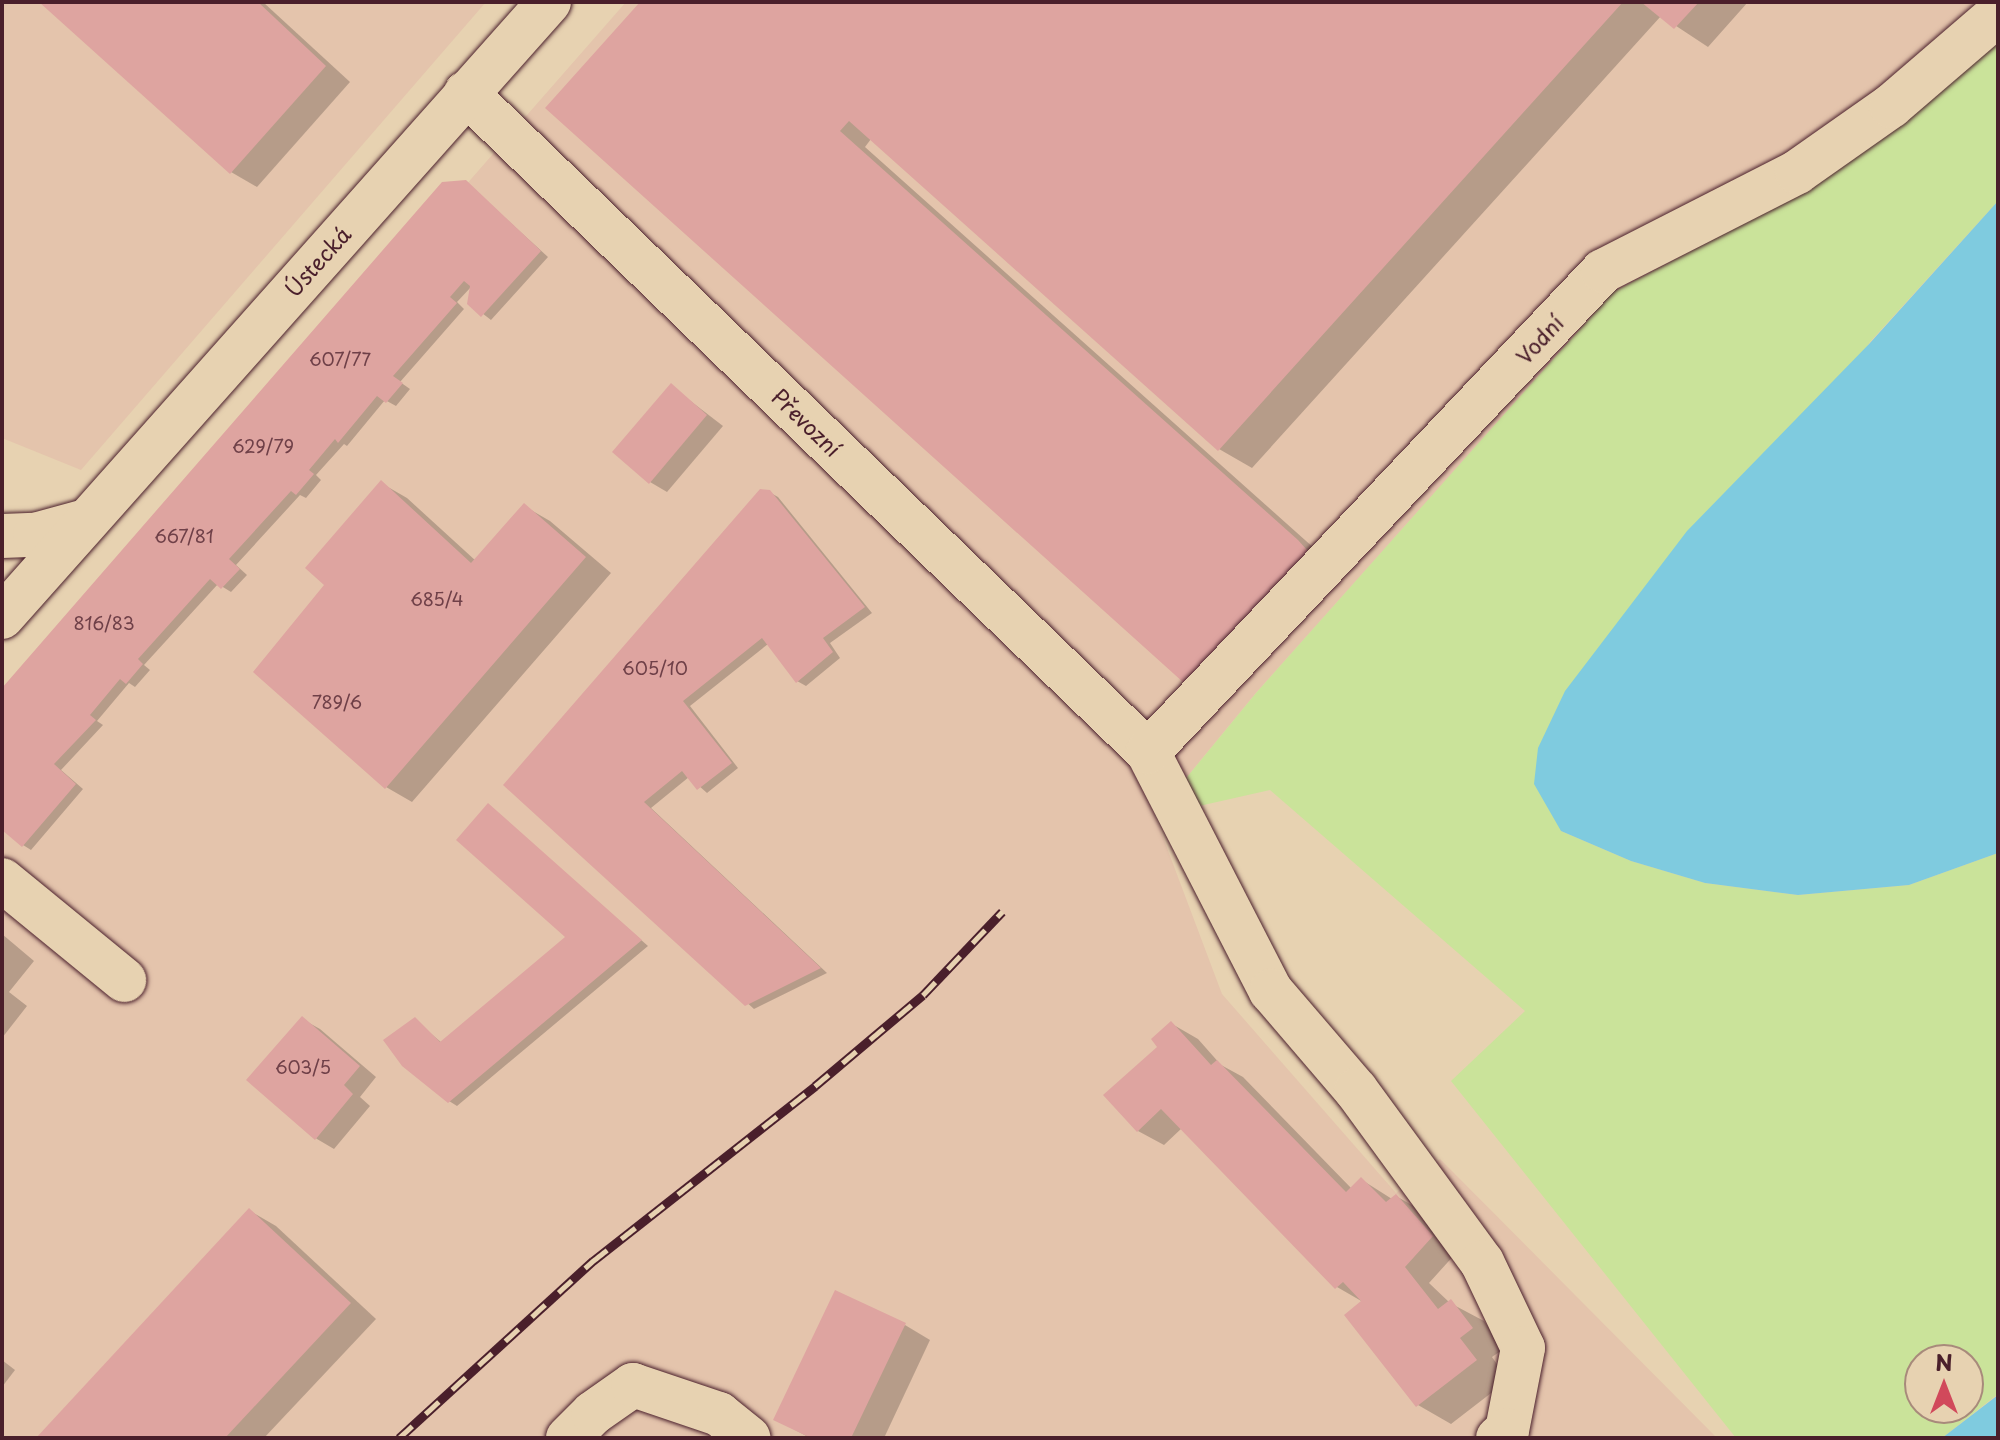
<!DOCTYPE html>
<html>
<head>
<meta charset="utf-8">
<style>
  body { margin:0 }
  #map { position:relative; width:2000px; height:1440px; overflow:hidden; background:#e7d2b1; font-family:"Playpen Sans",sans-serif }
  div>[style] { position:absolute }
  .built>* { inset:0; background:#e4c4ac }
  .green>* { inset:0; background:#cae39a }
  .water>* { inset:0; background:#7fcbdf }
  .shadow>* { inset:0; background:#0003 }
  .building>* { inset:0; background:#dea4a0 }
  .roads { filter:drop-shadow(0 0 2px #4a1f2b) drop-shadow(0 0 2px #4a1f2b) }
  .minor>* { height:44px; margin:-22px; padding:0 22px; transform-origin:22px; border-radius:22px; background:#e7d2b1 }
  .rail>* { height:9px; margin-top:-4.5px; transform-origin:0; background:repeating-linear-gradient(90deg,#e7d2b1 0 18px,#4a1f2b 0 36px); box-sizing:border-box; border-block:2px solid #4a1f2b }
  span { translate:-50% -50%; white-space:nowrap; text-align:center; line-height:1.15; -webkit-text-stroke:7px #e7d2b1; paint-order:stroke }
  .number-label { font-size:18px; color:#6f4048 }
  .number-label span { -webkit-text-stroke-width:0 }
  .street-label { font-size:22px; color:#4a1f2b }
  .frame { position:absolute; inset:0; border:4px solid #4a1f2b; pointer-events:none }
  .north { position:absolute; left:1904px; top:1344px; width:80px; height:80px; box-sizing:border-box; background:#e7d2b1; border:2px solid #a88a7b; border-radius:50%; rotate:0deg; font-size:22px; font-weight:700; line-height:32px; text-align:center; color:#4a1f2b }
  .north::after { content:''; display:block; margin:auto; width:28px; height:36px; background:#d1495b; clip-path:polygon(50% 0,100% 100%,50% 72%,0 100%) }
</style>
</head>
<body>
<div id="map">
  <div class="built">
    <i style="clip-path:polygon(2px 2px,486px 2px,81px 470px,2px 438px)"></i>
    <i style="clip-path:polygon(626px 2px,1998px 2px,1998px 40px,1812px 188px,1613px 293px,1256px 693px,1155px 816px,1222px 994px,1396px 1193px,1440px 1159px,1717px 1438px,2px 1438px,2px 715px)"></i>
  </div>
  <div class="green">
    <i style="clip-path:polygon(evenodd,1998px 40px,1998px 201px,1870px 342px,1561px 831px,1631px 861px,1705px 883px,1798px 895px,1909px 885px,1998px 853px,1998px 1394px,1942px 1438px,1736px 1438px,1451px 1081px,1525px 1011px,1270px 790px,1155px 816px,1256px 693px,1613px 292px,1812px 188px,1998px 40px,1920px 1360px,1968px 1360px,1968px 1408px,1920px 1408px,1920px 1360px)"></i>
  </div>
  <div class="water">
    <i style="clip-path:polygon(1998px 201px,1998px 853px,1909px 885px,1798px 895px,1705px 883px,1631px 861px,1561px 831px,1534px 784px,1538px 748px,1565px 691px,1687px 531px,1870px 343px)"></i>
    <i style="clip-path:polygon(1998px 1395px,1998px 1438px,1942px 1438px)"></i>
  </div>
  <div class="shadow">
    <i style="clip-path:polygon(42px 2px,263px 2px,350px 82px,257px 187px,231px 172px)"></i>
    <i style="clip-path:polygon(643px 2px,1748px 2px,1708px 47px,1661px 16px,1252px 468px,1219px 449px,871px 139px,865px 147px,1324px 557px,1221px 705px)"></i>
    <i style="clip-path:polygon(466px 182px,548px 257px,491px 320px,469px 303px,472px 286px,457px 302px,464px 309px,400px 382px,410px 389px,396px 406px,385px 400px,347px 446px,344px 444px,316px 475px,321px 480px,306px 498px,300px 495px,236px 565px,247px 575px,231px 592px,218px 584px,144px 665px,150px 670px,135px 687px,129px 683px,97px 721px,103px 725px,61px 770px,83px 789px,31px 850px,23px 845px,2px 827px,2px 691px)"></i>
    <i style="clip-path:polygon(671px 386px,723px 426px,667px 492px,650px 482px)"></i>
    <i style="clip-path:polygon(381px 483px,407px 498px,476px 561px,524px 506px,550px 521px,611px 573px,412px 802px,386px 787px,327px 585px)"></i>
    <i style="clip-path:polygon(769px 492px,778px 497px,872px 613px,830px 643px,840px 658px,806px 686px,797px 681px,768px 644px,690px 706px,738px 768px,707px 793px,689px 777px,651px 808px,827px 973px,754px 1009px,506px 785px)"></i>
    <i style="clip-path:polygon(489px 806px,648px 946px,457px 1106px,449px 1101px,415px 1020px,442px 1043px,568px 937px)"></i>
    <i style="clip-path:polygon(2px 934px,34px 961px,9px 992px,27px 1006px,2px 1038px)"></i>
    <i style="clip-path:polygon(302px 1019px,320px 1029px,376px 1077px,360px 1097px,370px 1106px,334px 1149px,317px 1139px,249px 1079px)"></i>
    <i style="clip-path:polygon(1172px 1024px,1198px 1039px,1221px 1065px,1243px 1077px,1352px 1189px,1362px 1180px,1392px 1199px,1396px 1196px,1422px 1211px,1457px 1252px,1429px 1283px,1450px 1303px,1484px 1321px,1505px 1348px,1492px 1357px,1508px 1380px,1451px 1424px,1418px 1405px,1363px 1302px,1337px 1287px,1182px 1128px,1164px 1145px,1138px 1131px,1160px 1047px)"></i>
    <i style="clip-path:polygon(250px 1211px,276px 1226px,376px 1319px,264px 1438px,38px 1438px)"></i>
    <i style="clip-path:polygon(905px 1325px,930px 1340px,884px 1438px,810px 1438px,775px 1419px)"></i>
    <i style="clip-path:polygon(2px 1360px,15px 1370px,2px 1387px)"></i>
  </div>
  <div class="building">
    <i style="clip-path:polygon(39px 2px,258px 2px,326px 66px,230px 174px)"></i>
    <i style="clip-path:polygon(640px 2px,1623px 2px,1218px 451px,849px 121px,840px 131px,1298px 540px,1315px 559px,1194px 692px,545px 108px)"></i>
    <i style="clip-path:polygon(1641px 2px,1699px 2px,1674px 29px)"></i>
    <i style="clip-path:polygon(466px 180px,541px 251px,481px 317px,467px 304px,470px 286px,464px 281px,450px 297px,457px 303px,393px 376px,403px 383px,386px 403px,377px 396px,338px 443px,335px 439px,309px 470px,314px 474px,296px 495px,291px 491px,229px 559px,240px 569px,221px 589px,210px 579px,138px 659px,143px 664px,126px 684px,120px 679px,90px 715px,96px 720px,54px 764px,76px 784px,22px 847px,2px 830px,2px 688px,442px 182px)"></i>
    <i style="clip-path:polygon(671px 383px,707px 415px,649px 484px,612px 452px)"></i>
    <i style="clip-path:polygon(381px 480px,471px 563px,524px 503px,586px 557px,385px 789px,253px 672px,324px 585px,305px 568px)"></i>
    <i style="clip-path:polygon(760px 489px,770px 490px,865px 607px,823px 638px,833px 652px,796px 683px,762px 638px,683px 701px,732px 763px,697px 790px,682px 771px,644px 802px,821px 968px,745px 1006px,503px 785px)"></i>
    <i style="clip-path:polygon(488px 803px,642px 940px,448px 1103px,402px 1066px,383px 1040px,415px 1017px,440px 1042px,565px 937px,456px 840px)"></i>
    <i style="clip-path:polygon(302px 1016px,360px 1066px,344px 1085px,353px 1094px,315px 1140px,246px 1080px)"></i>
    <i style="clip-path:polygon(1171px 1021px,1211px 1065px,1217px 1060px,1346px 1192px,1361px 1177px,1386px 1202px,1396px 1194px,1433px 1236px,1405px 1267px,1438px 1309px,1451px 1299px,1473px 1328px,1460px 1338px,1477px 1360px,1416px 1407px,1344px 1315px,1361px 1301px,1343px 1282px,1335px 1289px,1161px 1109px,1137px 1132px,1103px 1095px,1157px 1047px,1151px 1039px)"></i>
    <i style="clip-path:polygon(249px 1208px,351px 1303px,225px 1438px,36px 1438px)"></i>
    <i style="clip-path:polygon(835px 1290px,906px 1323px,851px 1438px,811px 1438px,773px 1420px)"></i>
  </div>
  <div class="roads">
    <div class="minor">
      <i style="left:466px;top:93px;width:948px;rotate:44.02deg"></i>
      <i style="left:1148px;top:752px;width:269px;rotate:62.8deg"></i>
      <i style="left:1271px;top:991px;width:130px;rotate:49.4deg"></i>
      <i style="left:1356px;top:1090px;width:213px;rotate:53.8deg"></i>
      <i style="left:1482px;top:1262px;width:95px;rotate:64.5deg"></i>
      <i style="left:1523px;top:1348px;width:84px;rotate:101deg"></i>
      <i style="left:1507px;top:1430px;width:12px;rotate:138deg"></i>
      <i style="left:2px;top:536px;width:33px;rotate:-2deg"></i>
      <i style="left:35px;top:535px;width:53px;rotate:-15.4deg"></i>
      <i style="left:2px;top:617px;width:823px;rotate:-48.35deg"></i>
      <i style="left:1148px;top:752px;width:662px;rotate:-46.59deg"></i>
      <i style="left:1603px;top:271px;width:218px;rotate:-27deg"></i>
      <i style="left:1797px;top:172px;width:115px;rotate:-35.1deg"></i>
      <i style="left:1891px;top:106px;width:141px;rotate:-40.7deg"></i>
      <i style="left:2px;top:880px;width:158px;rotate:39.3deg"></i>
      <i style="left:568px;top:1438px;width:35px;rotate:-45deg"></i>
      <i style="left:593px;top:1413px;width:49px;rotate:-35deg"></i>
      <i style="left:633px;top:1385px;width:91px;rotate:18.6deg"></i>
      <i style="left:719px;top:1414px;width:38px;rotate:39deg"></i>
    </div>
  </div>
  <div class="rail">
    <i style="left:399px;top:1438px;width:263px;rotate:-42.4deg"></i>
    <i style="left:593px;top:1261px;width:283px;rotate:-38.2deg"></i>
    <i style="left:815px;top:1086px;width:141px;rotate:-40.1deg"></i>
    <i style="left:923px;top:995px;width:115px;rotate:-46.4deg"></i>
  </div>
  <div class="number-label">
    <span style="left:340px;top:359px">607/77</span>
    <span style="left:263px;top:446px">629/79</span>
    <span style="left:184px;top:536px">667/81</span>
    <span style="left:437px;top:599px">685/4</span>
    <span style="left:104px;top:623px">816/83</span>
    <span style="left:655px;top:668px">605/10</span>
    <span style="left:337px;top:702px">789/6</span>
    <span style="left:303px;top:1067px">603/5</span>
  </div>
  <div class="street-label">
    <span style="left:317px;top:261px;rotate:-48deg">Ústecká</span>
    <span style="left:1539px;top:339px;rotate:-47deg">Vodní</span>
    <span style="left:807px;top:422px;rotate:44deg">Převozní</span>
  </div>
  <div class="frame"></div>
  <div class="north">N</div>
</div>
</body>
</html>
